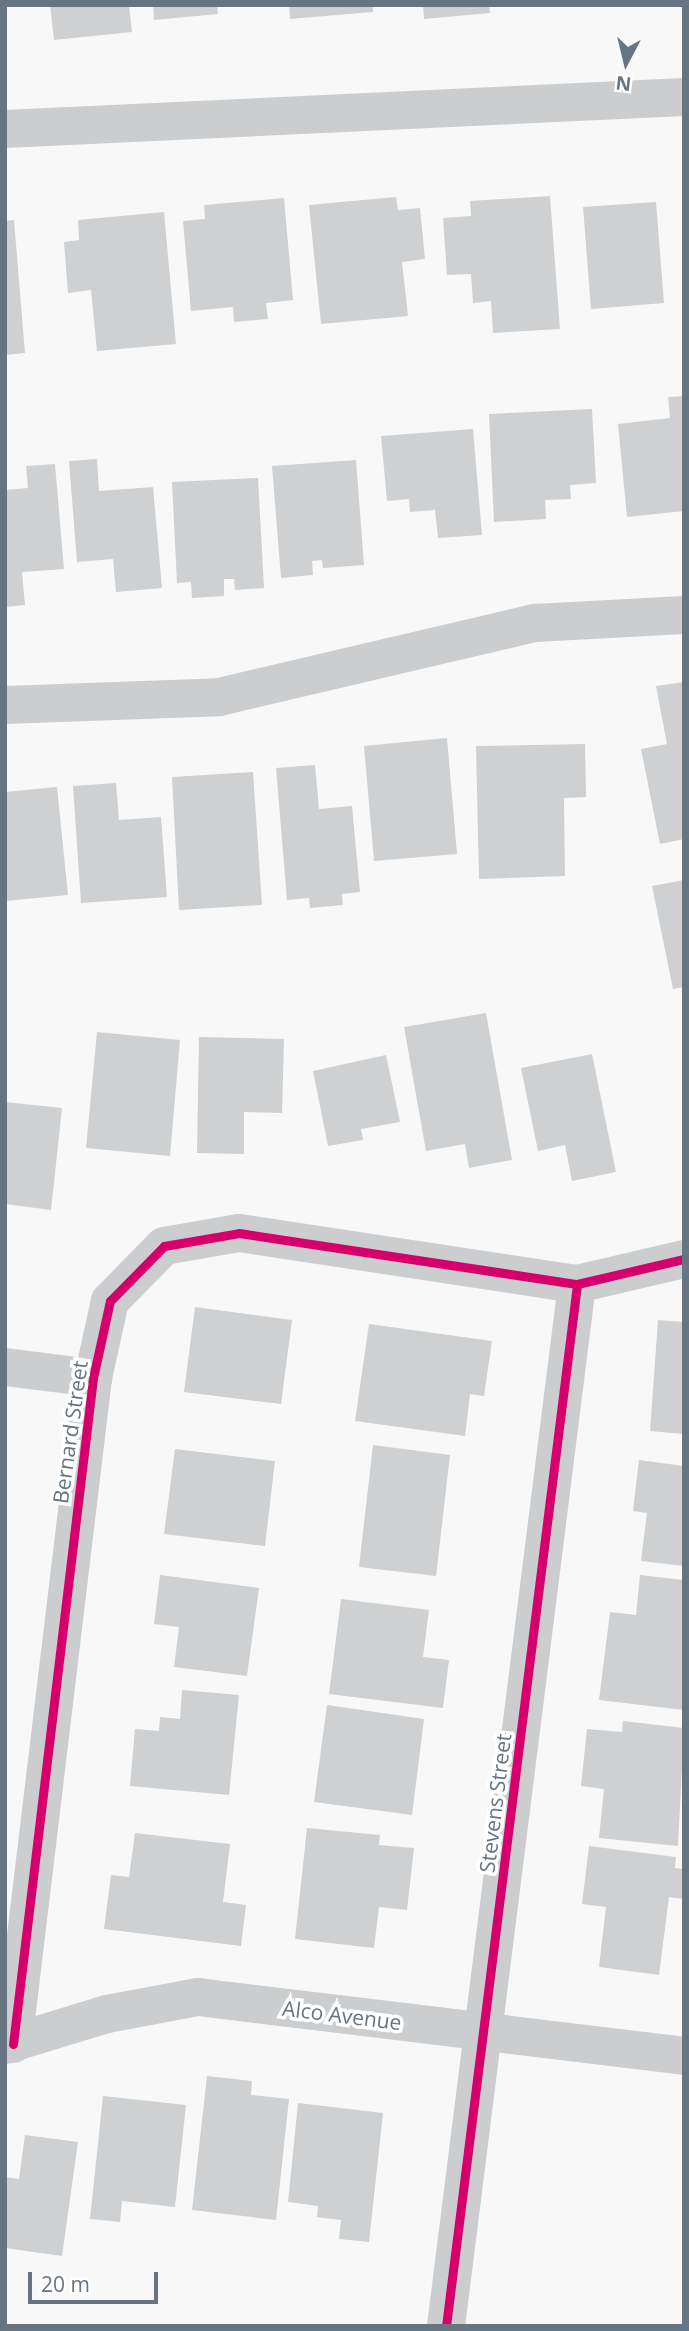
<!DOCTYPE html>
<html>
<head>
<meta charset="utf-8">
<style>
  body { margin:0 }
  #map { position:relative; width:689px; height:2331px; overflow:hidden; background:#f8f8f8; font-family:"Open Sans",sans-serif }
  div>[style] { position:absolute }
  .building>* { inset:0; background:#cfd0d1 }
  .minor>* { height:38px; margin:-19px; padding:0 19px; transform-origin:19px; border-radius:19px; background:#cbcdce }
  .cycleway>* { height:9px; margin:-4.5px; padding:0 4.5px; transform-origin:4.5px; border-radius:4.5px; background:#d6006c }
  span { translate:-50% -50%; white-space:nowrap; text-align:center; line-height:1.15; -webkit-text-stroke:7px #fff; paint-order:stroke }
  .street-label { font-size:21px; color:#667581 }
  .frame { position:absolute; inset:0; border:7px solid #667581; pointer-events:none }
  .north { position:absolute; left:591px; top:28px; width:70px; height:70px; -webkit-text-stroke:5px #fff; paint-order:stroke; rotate:187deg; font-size:19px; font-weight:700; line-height:28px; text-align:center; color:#667581 }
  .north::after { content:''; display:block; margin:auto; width:24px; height:32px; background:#667581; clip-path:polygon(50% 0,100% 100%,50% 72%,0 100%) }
  .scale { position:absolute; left:28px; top:2272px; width:130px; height:32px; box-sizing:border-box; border:4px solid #667581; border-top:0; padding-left:9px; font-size:21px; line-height:24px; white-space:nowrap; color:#667581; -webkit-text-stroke:5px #fff; paint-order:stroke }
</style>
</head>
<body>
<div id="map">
  <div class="building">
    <i style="clip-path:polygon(50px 5px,129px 5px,132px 32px,54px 40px)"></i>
    <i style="clip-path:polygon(153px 5px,217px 5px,218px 14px,154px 20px)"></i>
    <i style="clip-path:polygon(289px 5px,373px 5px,373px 12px,290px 19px)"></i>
    <i style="clip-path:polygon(423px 5px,489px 5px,490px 13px,424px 19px)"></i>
    <i style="clip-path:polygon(550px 196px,560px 329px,493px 333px,491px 301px,473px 303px,471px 274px,447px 275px,443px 218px,471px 216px,470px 201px)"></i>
    <i style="clip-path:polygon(396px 197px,398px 210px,420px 208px,425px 259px,402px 262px,408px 316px,321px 324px,309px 205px)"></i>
    <i style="clip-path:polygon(284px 198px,293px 300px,266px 303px,268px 319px,234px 322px,233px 307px,191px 311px,183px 221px,205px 219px,204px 205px)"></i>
    <i style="clip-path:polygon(656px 202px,664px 303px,591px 309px,583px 207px)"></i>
    <i style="clip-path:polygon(164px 212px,176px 344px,97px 351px,91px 290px,68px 293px,64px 242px,79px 240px,78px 220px)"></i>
    <i style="clip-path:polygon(14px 220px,25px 353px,5px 355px,5px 221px)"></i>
    <i style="clip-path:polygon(684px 396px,684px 511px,627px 517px,618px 424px,670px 418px,668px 397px)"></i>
    <i style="clip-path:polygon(592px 409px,596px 483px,570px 485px,571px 499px,545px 500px,546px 519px,494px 522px,489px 414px)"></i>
    <i style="clip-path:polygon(473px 429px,482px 535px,438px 538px,435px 510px,410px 512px,409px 499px,387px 501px,381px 436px)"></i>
    <i style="clip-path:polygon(97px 459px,99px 491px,153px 487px,162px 588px,116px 592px,113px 559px,77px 562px,69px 461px)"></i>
    <i style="clip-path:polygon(356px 460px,364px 565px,323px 568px,322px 560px,312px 561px,313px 575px,281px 578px,272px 466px)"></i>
    <i style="clip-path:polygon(55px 464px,64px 569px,22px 572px,25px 605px,5px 607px,5px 490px,28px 488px,26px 466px)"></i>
    <i style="clip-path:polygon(258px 478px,264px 588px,235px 590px,234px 579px,224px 579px,224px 596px,192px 598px,191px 582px,177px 583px,172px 482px)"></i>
    <i style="clip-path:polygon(684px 682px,684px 839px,660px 844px,641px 749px,667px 744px,656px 686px)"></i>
    <i style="clip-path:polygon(447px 738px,457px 854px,374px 861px,364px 746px)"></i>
    <i style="clip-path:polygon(585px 744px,586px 797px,564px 798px,565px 876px,479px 879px,476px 746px)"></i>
    <i style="clip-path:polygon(315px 765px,319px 809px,352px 806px,360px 892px,342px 894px,343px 905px,310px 908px,309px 898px,287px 900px,276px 768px)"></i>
    <i style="clip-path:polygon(253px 772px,262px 905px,179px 910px,172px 777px)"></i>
    <i style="clip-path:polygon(116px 783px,119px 820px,161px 817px,167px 897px,81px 903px,73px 786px)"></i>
    <i style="clip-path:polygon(57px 787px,68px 895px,5px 901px,5px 792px)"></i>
    <i style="clip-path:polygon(684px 880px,684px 987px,673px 989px,652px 886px)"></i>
    <i style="clip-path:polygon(486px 1013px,512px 1160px,469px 1168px,465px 1144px,426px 1151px,404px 1027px)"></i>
    <i style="clip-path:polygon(97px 1032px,180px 1040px,170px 1156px,86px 1148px)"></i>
    <i style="clip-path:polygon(199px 1037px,284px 1039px,282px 1113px,244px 1112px,244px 1154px,197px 1153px)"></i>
    <i style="clip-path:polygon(592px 1054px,616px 1172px,572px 1181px,565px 1145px,538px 1151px,521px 1068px)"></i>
    <i style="clip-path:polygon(386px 1055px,400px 1122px,361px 1129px,363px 1140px,328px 1146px,313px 1071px)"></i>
    <i style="clip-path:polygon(5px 1102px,62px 1108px,51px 1210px,5px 1204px)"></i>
    <i style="clip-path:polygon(195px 1307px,292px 1320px,281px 1404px,184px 1392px)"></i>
    <i style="clip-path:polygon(658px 1320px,684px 1322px,684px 1434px,650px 1431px)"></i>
    <i style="clip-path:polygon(369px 1324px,492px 1341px,484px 1396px,470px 1394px,465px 1436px,355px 1421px)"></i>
    <i style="clip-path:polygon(373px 1445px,450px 1455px,436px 1576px,359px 1567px)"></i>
    <i style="clip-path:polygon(175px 1449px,275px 1461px,265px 1546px,164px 1534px)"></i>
    <i style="clip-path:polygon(639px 1460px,684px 1466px,684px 1566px,641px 1561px,647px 1513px,633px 1511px)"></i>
    <i style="clip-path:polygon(160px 1575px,259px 1588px,247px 1676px,174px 1667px,179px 1627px,154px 1624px)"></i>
    <i style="clip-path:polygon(640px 1575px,684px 1580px,684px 1710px,599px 1700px,610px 1612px,636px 1615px)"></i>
    <i style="clip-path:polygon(341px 1599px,429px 1610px,423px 1657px,449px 1660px,443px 1708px,329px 1694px)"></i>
    <i style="clip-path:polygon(182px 1690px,239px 1695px,229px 1795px,130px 1786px,135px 1729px,159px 1731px,160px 1717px,180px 1719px)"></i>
    <i style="clip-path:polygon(327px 1705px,424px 1719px,412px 1815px,314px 1802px)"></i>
    <i style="clip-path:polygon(623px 1721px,684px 1728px,678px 1846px,599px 1838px,604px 1789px,581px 1786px,587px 1729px,622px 1732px)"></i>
    <i style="clip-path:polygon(307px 1828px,380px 1835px,379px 1845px,414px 1848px,407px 1910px,379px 1907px,374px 1948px,295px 1939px)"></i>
    <i style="clip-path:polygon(135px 1833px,230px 1844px,223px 1902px,246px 1905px,241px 1946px,104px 1929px,111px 1875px,129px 1877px)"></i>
    <i style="clip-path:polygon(589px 1846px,676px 1857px,675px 1868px,684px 1869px,684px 1899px,669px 1897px,659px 1975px,599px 1967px,606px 1907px,582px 1904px)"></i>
    <i style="clip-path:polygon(207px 2076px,252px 2081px,251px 2095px,289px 2099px,276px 2220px,192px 2210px)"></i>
    <i style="clip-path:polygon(103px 2096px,186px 2105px,175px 2207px,122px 2201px,120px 2222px,90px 2219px)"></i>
    <i style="clip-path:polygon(298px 2103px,383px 2113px,369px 2242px,339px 2239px,341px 2220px,317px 2217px,318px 2206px,288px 2202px)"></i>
    <i style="clip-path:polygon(25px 2135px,78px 2142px,62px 2256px,5px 2248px,5px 2177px,19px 2179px)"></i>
  </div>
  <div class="minor">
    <i style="left:5px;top:129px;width:680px;rotate:-2.7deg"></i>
    <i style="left:5px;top:705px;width:214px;rotate:-2.1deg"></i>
    <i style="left:219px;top:697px;width:325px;rotate:-13.2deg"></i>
    <i style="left:535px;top:623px;width:149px;rotate:-3.1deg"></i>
    <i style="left:5px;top:1367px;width:89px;rotate:7.1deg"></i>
    <i style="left:13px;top:2044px;width:671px;rotate:-83.15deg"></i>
    <i style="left:93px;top:1378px;width:79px;rotate:-77.6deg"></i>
    <i style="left:110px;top:1301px;width:77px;rotate:-45.5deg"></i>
    <i style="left:164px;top:1246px;width:76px;rotate:-9.8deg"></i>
    <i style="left:239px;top:1233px;width:342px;rotate:8.6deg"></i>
    <i style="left:577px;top:1284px;width:110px;rotate:-13.2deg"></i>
    <i style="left:5px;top:2045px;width:107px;rotate:-16.9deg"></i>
    <i style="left:107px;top:2014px;width:93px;rotate:-10.6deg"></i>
    <i style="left:198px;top:1997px;width:490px;rotate:6.9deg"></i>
    <i style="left:446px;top:2326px;width:1050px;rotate:-82.83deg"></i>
  </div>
  <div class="cycleway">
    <i style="left:13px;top:2044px;width:671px;rotate:-83.15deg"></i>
    <i style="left:93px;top:1378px;width:79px;rotate:-77.6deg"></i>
    <i style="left:110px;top:1301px;width:77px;rotate:-45.5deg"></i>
    <i style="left:164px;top:1246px;width:76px;rotate:-9.8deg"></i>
    <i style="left:239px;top:1233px;width:342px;rotate:8.6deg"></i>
    <i style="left:577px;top:1284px;width:110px;rotate:-13.2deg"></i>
    <i style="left:446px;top:2326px;width:1050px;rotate:-82.83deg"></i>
  </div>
  <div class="street-label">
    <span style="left:70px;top:1432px;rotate:-82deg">Bernard Street</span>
    <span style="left:495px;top:1803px;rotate:-83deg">Stevens Street</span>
    <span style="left:342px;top:2015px;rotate:7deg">Alco Avenue</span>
  </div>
  <div class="frame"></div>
  <div class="north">N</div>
  <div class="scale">20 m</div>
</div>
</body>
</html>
